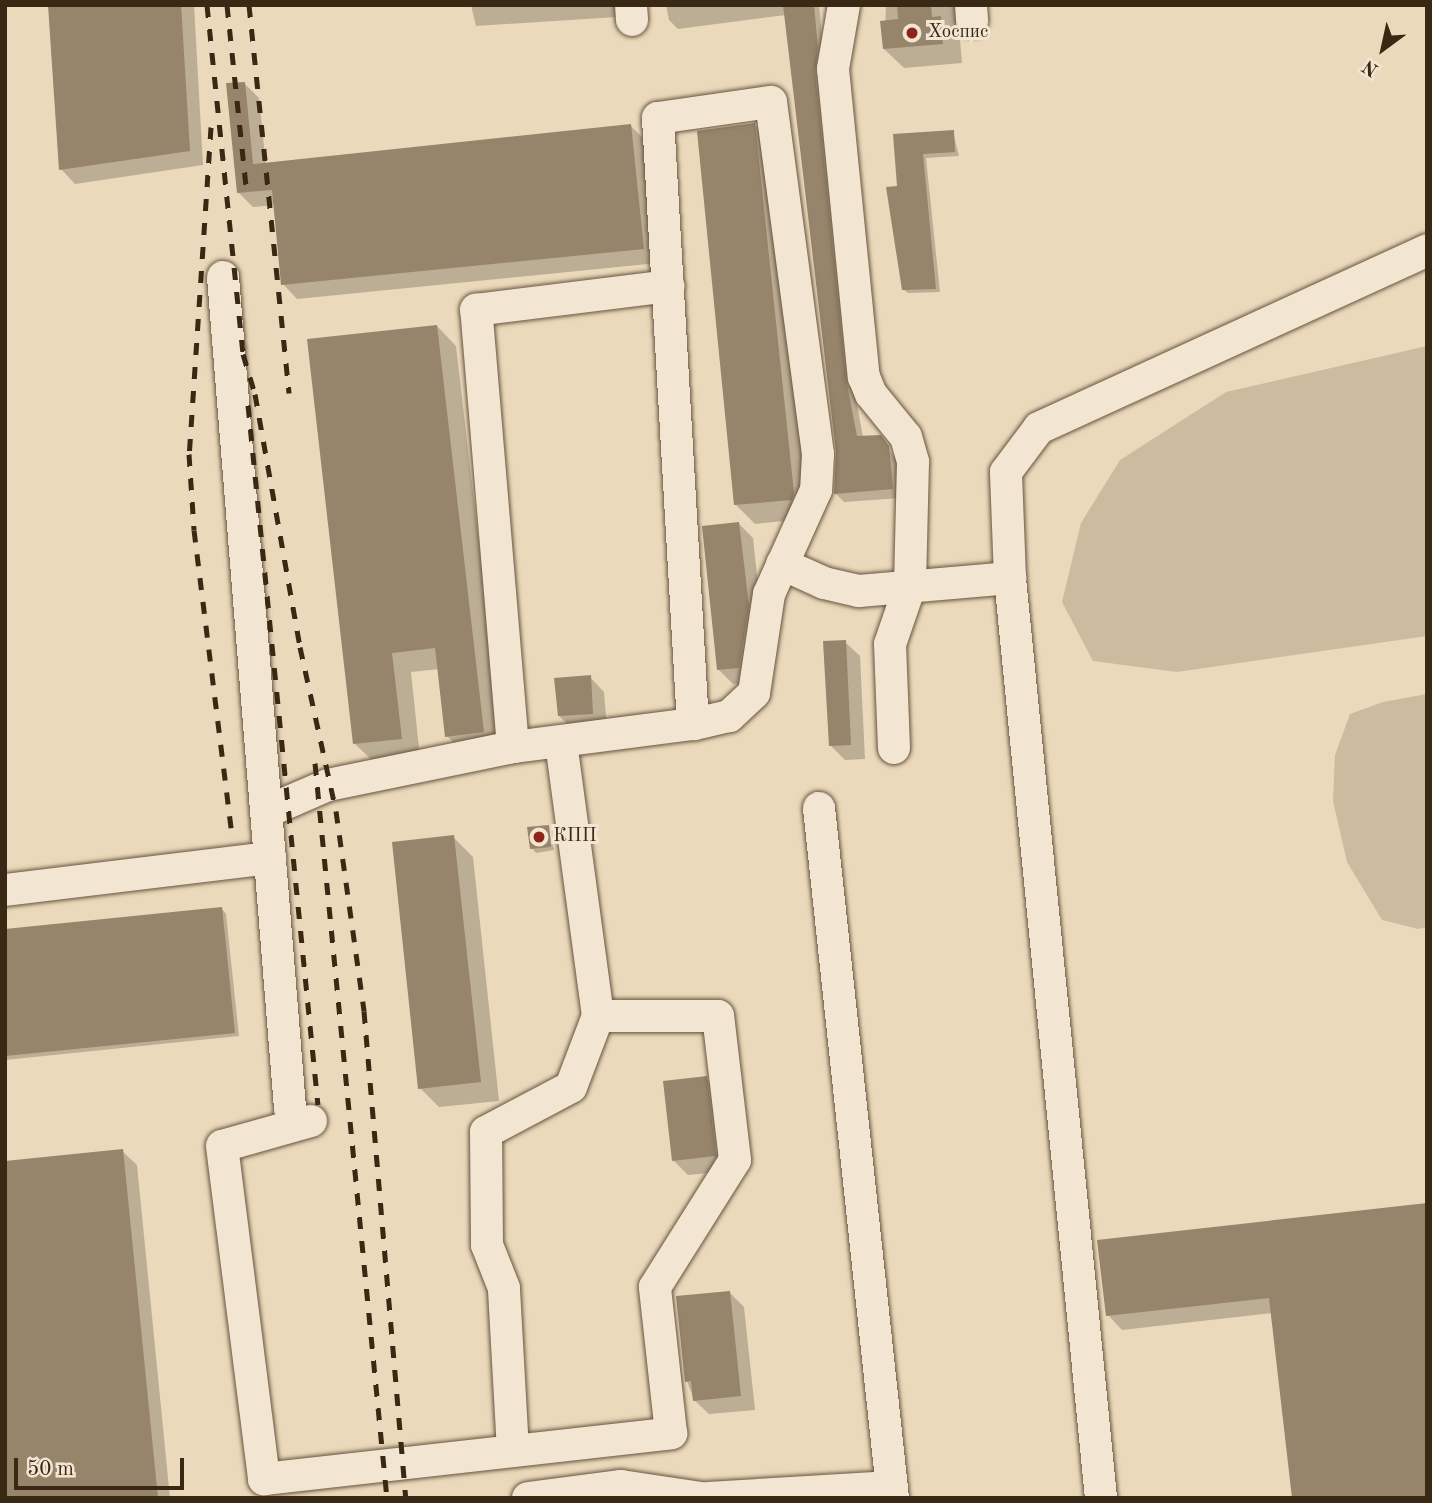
<!DOCTYPE html>
<html>
<head>
<meta charset="utf-8">
<style>
  body { margin:0 }
  #map { position:relative; width:1432px; height:1503px; overflow:hidden; background:#ebd9bb; font-family:"Old Standard TT",serif }
  div>[style] { position:absolute }
  .green>* { inset:0; background:#cdbb9f }
  .shadow>* { inset:0; background:#0003 }
  .building>* { inset:0; background:#96846b }
  .roads { filter:drop-shadow(0 0 2px #66543e) drop-shadow(0 0 2px #66543e) }
  .minor>* { height:32px; margin:-16px; padding:0 16px; transform-origin:16px; border-radius:16px; background:#f2e6d3 }
  .rail>* { height:5px; margin-top:-2.5px; transform-origin:0; background:repeating-linear-gradient(90deg,#392814 0 12px,transparent 0 24px) }
  .dots>* { width:19px; height:19px; translate:-50% -50%; box-sizing:border-box; border:4px solid #f2e6d3; border-radius:50% }
  span { translate:-50% -50%; white-space:nowrap; text-align:center; line-height:1.15; -webkit-text-stroke:6px #f2e6d3; paint-order:stroke }
  .poi-label { font-size:19px; color:#392814 }
  .left { translate:0 -50%; text-align:left }
  .frame { position:absolute; inset:0; border:7px solid #392814; pointer-events:none }
  .north { position:absolute; left:1348px; top:14px; width:70px; height:70px; -webkit-text-stroke:5px #f2e6d3; paint-order:stroke; rotate:213deg; font-size:19px; font-weight:700; line-height:28px; text-align:center; color:#392814 }
  .north::after { content:''; display:block; margin:auto; width:24px; height:32px; background:#392814; clip-path:polygon(50% 0,100% 100%,50% 72%,0 100%) }
  .scale { position:absolute; left:14px; top:1458px; width:170px; height:32px; box-sizing:border-box; border:4px solid #392814; border-top:0; padding-left:9px; font-size:21px; line-height:24px; white-space:nowrap; color:#392814; -webkit-text-stroke:5px #f2e6d3; paint-order:stroke }
</style>
</head>
<body>
<div id="map">
  <div class="green">
    <i style="clip-path:polygon(1427px 346px,1427px 636px,1177px 672px,1093px 661px,1062px 602px,1081px 523px,1120px 460px,1226px 392px)"></i>
    <i style="clip-path:polygon(1427px 694px,1427px 927px,1418px 929px,1382px 920px,1347px 862px,1333px 801px,1335px 755px,1350px 714px,1383px 702px)"></i>
  </div>
  <div class="shadow">
    <i style="clip-path:polygon(49px 5px,194px 5px,203px 165px,75px 184px,61px 169px)"></i>
    <i style="clip-path:polygon(471px 5px,619px 5px,617px 17px,476px 26px)"></i>
    <i style="clip-path:polygon(666px 5px,819px 5px,854px 389px,863px 437px,880px 437px,901px 467px,901px 498px,844px 502px,835px 493px,838px 452px,786px 15px,678px 29px,669px 20px)"></i>
    <i style="clip-path:polygon(886px 5px,957px 5px,962px 63px,904px 68px,884px 49px)"></i>
    <i style="clip-path:polygon(245px 84px,259px 98px,266px 165px,631px 126px,645px 140px,658px 263px,297px 299px,283px 284px,275px 205px,253px 207px,238px 192px)"></i>
    <i style="clip-path:polygon(755px 125px,774px 144px,811px 518px,755px 524px,735px 504px)"></i>
    <i style="clip-path:polygon(953px 132px,959px 156px,926px 158px,940px 292px,908px 293px,903px 289px,895px 136px)"></i>
    <i style="clip-path:polygon(437px 326px,456px 346px,503px 751px,466px 755px,447px 736px,439px 669px,411px 672px,420px 758px,375px 763px,355px 744px)"></i>
    <i style="clip-path:polygon(739px 524px,753px 538px,762px 622px,753px 682px,733px 684px,719px 670px)"></i>
    <i style="clip-path:polygon(845px 642px,860px 656px,865px 759px,845px 760px,830px 745px)"></i>
    <i style="clip-path:polygon(590px 677px,604px 692px,607px 728px,574px 730px,559px 716px)"></i>
    <i style="clip-path:polygon(548px 827px,554px 850px,536px 853px,532px 848px)"></i>
    <i style="clip-path:polygon(453px 837px,473px 857px,499px 1101px,439px 1107px,420px 1088px)"></i>
    <i style="clip-path:polygon(222px 909px,226px 914px,239px 1036px,5px 1060px,5px 931px)"></i>
    <i style="clip-path:polygon(706px 1078px,720px 1092px,729px 1171px,688px 1175px,674px 1161px)"></i>
    <i style="clip-path:polygon(122px 1151px,137px 1165px,170px 1498px,5px 1498px)"></i>
    <i style="clip-path:polygon(1427px 1206px,1272px 1313px,1122px 1330px,1108px 1315px)"></i>
    <i style="clip-path:polygon(730px 1293px,744px 1307px,755px 1410px,709px 1414px,694px 1400px,687px 1381px)"></i>
  </div>
  <div class="building">
    <i style="clip-path:polygon(48px 5px,181px 5px,190px 151px,59px 170px)"></i>
    <i style="clip-path:polygon(783px 5px,814px 5px,818px 48px,815px 71px,846px 379px,857px 436px,881px 435px,889px 446px,893px 489px,834px 494px,836px 452px)"></i>
    <i style="clip-path:polygon(897px 5px,931px 5px,932px 17px,941px 16px,943px 44px,883px 49px,880px 21px,898px 19px)"></i>
    <i style="clip-path:polygon(245px 82px,253px 164px,631px 124px,644px 249px,281px 285px,272px 190px,237px 193px,226px 83px)"></i>
    <i style="clip-path:polygon(755px 123px,794px 493px,792px 500px,734px 505px,697px 131px)"></i>
    <i style="clip-path:polygon(954px 130px,955px 152px,923px 154px,936px 289px,902px 290px,886px 187px,897px 186px,893px 134px)"></i>
    <i style="clip-path:polygon(437px 325px,484px 732px,445px 737px,435px 648px,392px 653px,402px 739px,353px 744px,307px 339px)"></i>
    <i style="clip-path:polygon(739px 522px,749px 606px,739px 668px,717px 670px,702px 526px)"></i>
    <i style="clip-path:polygon(846px 640px,851px 745px,829px 746px,823px 641px)"></i>
    <i style="clip-path:polygon(591px 675px,593px 714px,558px 716px,554px 678px)"></i>
    <i style="clip-path:polygon(549px 825px,551px 847px,530px 849px,527px 827px)"></i>
    <i style="clip-path:polygon(454px 835px,481px 1082px,418px 1089px,392px 842px)"></i>
    <i style="clip-path:polygon(222px 907px,235px 1033px,5px 1056px,5px 929px)"></i>
    <i style="clip-path:polygon(707px 1076px,716px 1156px,672px 1161px,663px 1081px)"></i>
    <i style="clip-path:polygon(123px 1149px,158px 1498px,5px 1498px,5px 1161px)"></i>
    <i style="clip-path:polygon(1427px 1203px,1427px 1498px,1292px 1498px,1269px 1298px,1106px 1316px,1097px 1240px)"></i>
    <i style="clip-path:polygon(730px 1291px,741px 1396px,693px 1401px,691px 1381px,685px 1382px,676px 1296px)"></i>
  </div>
  <div class="roads">
    <div class="minor">
      <i style="left:631px;top:5px;width:15px;rotate:86deg"></i>
      <i style="left:844px;top:5px;width:65px;rotate:99.8deg"></i>
      <i style="left:833px;top:69px;width:310px;rotate:84.3deg"></i>
      <i style="left:864px;top:377px;width:18px;rotate:68deg"></i>
      <i style="left:871px;top:394px;width:55px;rotate:50.9deg"></i>
      <i style="left:906px;top:437px;width:26px;rotate:74deg"></i>
      <i style="left:913px;top:462px;width:124px;rotate:91.4deg"></i>
      <i style="left:910px;top:586px;width:61px;rotate:109deg"></i>
      <i style="left:890px;top:644px;width:104px;rotate:87.8deg"></i>
      <i style="left:971px;top:5px;width:16px;rotate:86deg"></i>
      <i style="left:223px;top:277px;width:834px;rotate:85.39deg"></i>
      <i style="left:782px;top:564px;width:46px;rotate:24.3deg"></i>
      <i style="left:824px;top:583px;width:36px;rotate:13deg"></i>
      <i style="left:859px;top:591px;width:152px;rotate:-4.9deg"></i>
      <i style="left:513px;top:747px;width:439px;rotate:-94.8deg"></i>
      <i style="left:476px;top:310px;width:194px;rotate:-7.1deg"></i>
      <i style="left:819px;top:808px;width:694px;rotate:83.88deg"></i>
      <i style="left:268px;top:811px;width:65px;rotate:-23.4deg"></i>
      <i style="left:328px;top:785px;width:189px;rotate:-11.6deg"></i>
      <i style="left:513px;top:747px;width:181px;rotate:-7.3deg"></i>
      <i style="left:693px;top:724px;width:607px;rotate:-93.31deg"></i>
      <i style="left:658px;top:118px;width:114px;rotate:-8.1deg"></i>
      <i style="left:771px;top:102px;width:355px;rotate:82.4deg"></i>
      <i style="left:818px;top:454px;width:36px;rotate:93deg"></i>
      <i style="left:816px;top:490px;width:114px;rotate:114.3deg"></i>
      <i style="left:769px;top:594px;width:100px;rotate:98.6deg"></i>
      <i style="left:754px;top:693px;width:34px;rotate:137deg"></i>
      <i style="left:729px;top:716px;width:37px;rotate:167deg"></i>
      <i style="left:5px;top:890px;width:267px;rotate:-6.9deg"></i>
      <i style="left:311px;top:1121px;width:92px;rotate:164.3deg"></i>
      <i style="left:222px;top:1146px;width:336px;rotate:82.8deg"></i>
      <i style="left:264px;top:1479px;width:410px;rotate:-6.4deg"></i>
      <i style="left:671px;top:1433px;width:147px;rotate:-96.3deg"></i>
      <i style="left:655px;top:1287px;width:150px;rotate:-57.8deg"></i>
      <i style="left:735px;top:1160px;width:145px;rotate:-96.7deg"></i>
      <i style="left:718px;top:1016px;width:120px;rotate:180deg"></i>
      <i style="left:598px;top:1016px;width:276px;rotate:-97.7deg"></i>
      <i style="left:513px;top:1451px;width:163px;rotate:-93.2deg"></i>
      <i style="left:504px;top:1288px;width:46px;rotate:-111.6deg"></i>
      <i style="left:487px;top:1245px;width:113px;rotate:-90.5deg"></i>
      <i style="left:486px;top:1132px;width:96px;rotate:-27.9deg"></i>
      <i style="left:571px;top:1087px;width:76px;rotate:-69.2deg"></i>
      <i style="left:528px;top:1498px;width:94px;rotate:-7.4deg"></i>
      <i style="left:621px;top:1486px;width:81px;rotate:8.5deg"></i>
      <i style="left:708px;top:1498px;width:184px;rotate:-3.4deg"></i>
      <i style="left:1101px;top:1498px;width:924px;rotate:-95.65deg"></i>
      <i style="left:1010px;top:578px;width:106px;rotate:-92.2deg"></i>
      <i style="left:1006px;top:472px;width:55px;rotate:-53.1deg"></i>
      <i style="left:1039px;top:428px;width:427px;rotate:-24.6deg"></i>
    </div>
  </div>
  <div class="rail">
    <i style="left:207px;top:5px;width:360px;rotate:84.1deg"></i>
    <i style="left:227px;top:5px;width:182px;rotate:84deg"></i>
    <i style="left:249px;top:5px;width:390px;rotate:84.1deg"></i>
    <i style="left:211px;top:127px;width:328px;rotate:93.8deg"></i>
    <i style="left:189px;top:454px;width:76px;rotate:86.2deg"></i>
    <i style="left:194px;top:530px;width:306px;rotate:82.9deg"></i>
    <i style="left:243px;top:354px;width:42px;rotate:73.3deg"></i>
    <i style="left:255px;top:394px;width:257px;rotate:79.9deg"></i>
    <i style="left:300px;top:647px;width:168px;rotate:77.6deg"></i>
    <i style="left:336px;top:811px;width:202px;rotate:82deg"></i>
    <i style="left:364px;top:1011px;width:489px;rotate:85.1deg"></i>
    <i style="left:248px;top:405px;width:703px;rotate:84.29deg"></i>
    <i style="left:315px;top:763px;width:739px;rotate:84.41deg"></i>
  </div>
  <div class="dots">
    <i style="left:912px;top:33px;background:#8f2418"></i>
    <i style="left:539px;top:837px;background:#8f2418"></i>
  </div>
  <div class="poi-label">
    <span class="left" style="left:928px;top:33px">Хоспис</span>
    <span class="left" style="left:553px;top:837px">КПП</span>
  </div>
  <div class="frame"></div>
  <div class="north">N</div>
  <div class="scale">50 m</div>
</div>
</body>
</html>
